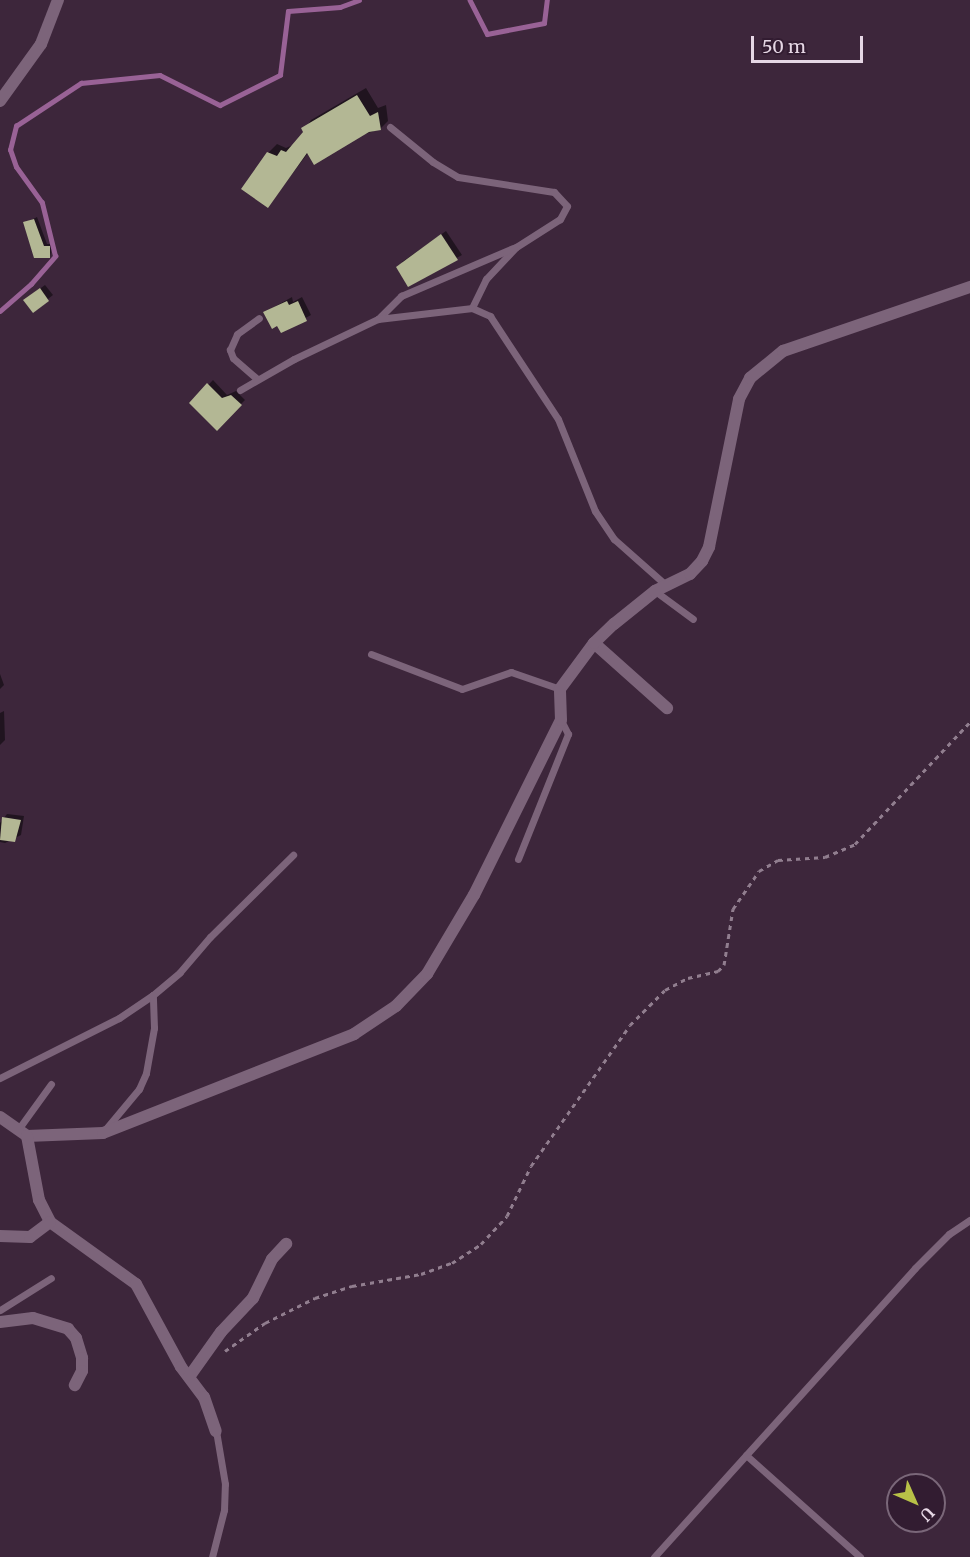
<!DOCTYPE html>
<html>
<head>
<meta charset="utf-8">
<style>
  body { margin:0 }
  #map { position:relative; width:970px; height:1557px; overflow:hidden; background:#3d263b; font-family:Merriweather,serif }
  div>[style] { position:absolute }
  .shadow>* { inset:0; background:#0007 }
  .stream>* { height:4.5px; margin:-2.25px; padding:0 2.25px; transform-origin:2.25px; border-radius:2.25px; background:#996296 }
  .building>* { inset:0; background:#b3b794 }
  .path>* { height:3px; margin-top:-1.5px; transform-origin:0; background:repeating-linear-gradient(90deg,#917e8f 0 4.5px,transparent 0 9px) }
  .service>* { height:7px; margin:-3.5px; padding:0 3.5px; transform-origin:3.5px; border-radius:3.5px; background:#7c647a }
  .minor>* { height:12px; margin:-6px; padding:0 6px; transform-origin:6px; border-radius:6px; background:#7c647a }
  span { translate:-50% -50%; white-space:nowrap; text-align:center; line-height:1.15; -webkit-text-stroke:6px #321c31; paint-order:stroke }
  .north { position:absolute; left:886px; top:1473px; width:60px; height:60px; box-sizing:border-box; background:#321c31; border:2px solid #7a6779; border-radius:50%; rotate:135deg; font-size:16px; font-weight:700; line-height:24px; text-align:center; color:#e6d7e5 }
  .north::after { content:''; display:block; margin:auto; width:21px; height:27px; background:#b8c147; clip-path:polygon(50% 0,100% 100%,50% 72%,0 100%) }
  .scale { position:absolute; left:751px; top:36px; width:112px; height:27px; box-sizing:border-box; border:3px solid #e6d7e5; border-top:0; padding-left:8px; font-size:18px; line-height:21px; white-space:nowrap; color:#e6d7e5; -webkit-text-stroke:4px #321c31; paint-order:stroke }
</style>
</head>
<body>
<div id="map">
  <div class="shadow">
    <i style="clip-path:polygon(366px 88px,378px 108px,386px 105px,388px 121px,380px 129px,308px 153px,268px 206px,268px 153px,277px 144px,286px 148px,295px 144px,311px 120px)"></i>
    <i style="clip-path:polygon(37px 217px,47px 244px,53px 244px,50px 256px,25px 223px)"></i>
    <i style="clip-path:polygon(446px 231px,462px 255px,408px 285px,402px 262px)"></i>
    <i style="clip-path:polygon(45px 285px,53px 295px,33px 311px,30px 296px)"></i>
    <i style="clip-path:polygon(292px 297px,293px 302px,302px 297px,311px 315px,282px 331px,265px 312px)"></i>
    <i style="clip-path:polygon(213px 380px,227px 395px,236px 391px,245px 400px,217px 428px,191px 403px)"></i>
    <i style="clip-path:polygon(0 674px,4px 685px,0 689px)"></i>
    <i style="clip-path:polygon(4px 711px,5px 740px,0 745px,0 713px)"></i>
    <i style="clip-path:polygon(7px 814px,24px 816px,21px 835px,5px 843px,0 842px,0 823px)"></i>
  </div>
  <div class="stream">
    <i style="left:470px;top:0;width:38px;rotate:63deg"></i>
    <i style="left:487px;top:34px;width:58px;rotate:-10.9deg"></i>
    <i style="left:544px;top:23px;width:23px;rotate:-83deg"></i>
    <i style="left:0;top:311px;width:41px;rotate:-41.1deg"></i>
    <i style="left:31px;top:284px;width:37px;rotate:-49deg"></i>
    <i style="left:55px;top:256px;width:55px;rotate:-103.8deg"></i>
    <i style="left:42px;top:203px;width:44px;rotate:-125.8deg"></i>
    <i style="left:16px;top:167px;width:18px;rotate:-109deg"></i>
    <i style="left:10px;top:150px;width:25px;rotate:-76deg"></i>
    <i style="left:16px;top:126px;width:78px;rotate:-33.5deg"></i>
    <i style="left:81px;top:83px;width:79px;rotate:-5.8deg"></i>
    <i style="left:160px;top:75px;width:67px;rotate:26.6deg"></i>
    <i style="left:220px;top:105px;width:67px;rotate:-26.6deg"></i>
    <i style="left:280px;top:75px;width:64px;rotate:-82.9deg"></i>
    <i style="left:288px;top:11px;width:52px;rotate:-4.4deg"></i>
    <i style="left:340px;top:7px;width:20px;rotate:-20deg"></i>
  </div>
  <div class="building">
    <i style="clip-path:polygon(357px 95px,370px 116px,378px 112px,381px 130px,369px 132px,314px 165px,307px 153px,268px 208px,241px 189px,267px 152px,277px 156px,281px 150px,286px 152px,303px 132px,301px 128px)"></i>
    <i style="clip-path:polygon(34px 219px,44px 246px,50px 246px,50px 258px,34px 258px,23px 222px)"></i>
    <i style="clip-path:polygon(441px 234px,458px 260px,408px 287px,396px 267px)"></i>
    <i style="clip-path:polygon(40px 288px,49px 301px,33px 313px,23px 300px)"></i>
    <i style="clip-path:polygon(287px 301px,289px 305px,298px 301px,307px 321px,281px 333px,277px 326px,272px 329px,263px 312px)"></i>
    <i style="clip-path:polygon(207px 383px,222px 398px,231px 395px,242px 405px,217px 431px,189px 403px)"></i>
    <i style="clip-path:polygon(2px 817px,21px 820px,15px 842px,0 840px)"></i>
  </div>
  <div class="path">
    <i style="left:225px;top:1351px;width:49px;rotate:-35deg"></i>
    <i style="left:265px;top:1323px;width:56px;rotate:-26.6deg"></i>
    <i style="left:315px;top:1298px;width:39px;rotate:-18deg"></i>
    <i style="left:352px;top:1286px;width:70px;rotate:-9.9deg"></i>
    <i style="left:421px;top:1274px;width:33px;rotate:-20deg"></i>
    <i style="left:452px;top:1263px;width:35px;rotate:-33deg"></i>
    <i style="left:481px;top:1244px;width:38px;rotate:-47deg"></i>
    <i style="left:507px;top:1216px;width:55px;rotate:-64.4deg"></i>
    <i style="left:531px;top:1166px;width:172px;rotate:-54.9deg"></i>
    <i style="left:630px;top:1025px;width:49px;rotate:-45deg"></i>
    <i style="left:665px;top:990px;width:26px;rotate:-28deg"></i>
    <i style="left:688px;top:978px;width:31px;rotate:-13deg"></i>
    <i style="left:718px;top:971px;width:8px;rotate:-45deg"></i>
    <i style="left:724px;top:965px;width:57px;rotate:-80.9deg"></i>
    <i style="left:733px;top:909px;width:46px;rotate:-55.6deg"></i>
    <i style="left:759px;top:871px;width:22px;rotate:-30deg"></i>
    <i style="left:778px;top:860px;width:47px;rotate:-3.7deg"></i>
    <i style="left:825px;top:857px;width:33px;rotate:-23deg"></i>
    <i style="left:855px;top:844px;width:168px;rotate:-46.7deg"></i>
  </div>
  <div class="service">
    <i style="left:390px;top:127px;width:55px;rotate:39.1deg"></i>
    <i style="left:433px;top:162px;width:29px;rotate:31deg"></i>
    <i style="left:458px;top:177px;width:97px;rotate:8.9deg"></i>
    <i style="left:554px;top:192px;width:19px;rotate:47deg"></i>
    <i style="left:567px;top:206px;width:15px;rotate:118deg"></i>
    <i style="left:560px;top:219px;width:52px;rotate:147.5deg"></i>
    <i style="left:516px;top:247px;width:44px;rotate:133.2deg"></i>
    <i style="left:486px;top:279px;width:32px;rotate:116deg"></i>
    <i style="left:378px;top:319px;width:33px;rotate:-45deg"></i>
    <i style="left:401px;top:296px;width:122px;rotate:-23.2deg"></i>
    <i style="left:256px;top:378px;width:30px;rotate:-139deg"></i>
    <i style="left:233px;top:358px;width:9px;rotate:-111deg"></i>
    <i style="left:230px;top:350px;width:17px;rotate:-66deg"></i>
    <i style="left:237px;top:334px;width:27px;rotate:-36deg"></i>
    <i style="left:240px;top:390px;width:62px;rotate:-29.9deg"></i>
    <i style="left:294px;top:359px;width:93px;rotate:-25.5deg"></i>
    <i style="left:378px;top:319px;width:95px;rotate:-6.7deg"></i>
    <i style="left:472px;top:308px;width:20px;rotate:24deg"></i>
    <i style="left:490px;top:316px;width:123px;rotate:56.6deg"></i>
    <i style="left:558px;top:419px;width:99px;rotate:68.1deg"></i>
    <i style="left:595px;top:511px;width:34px;rotate:56deg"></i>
    <i style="left:614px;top:539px;width:71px;rotate:41.6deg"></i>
    <i style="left:655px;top:591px;width:47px;rotate:36.4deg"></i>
    <i style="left:371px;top:654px;width:97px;rotate:21deg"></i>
    <i style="left:462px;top:689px;width:52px;rotate:-19.1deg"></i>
    <i style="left:511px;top:672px;width:52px;rotate:19.1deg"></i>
    <i style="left:518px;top:859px;width:135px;rotate:-68.2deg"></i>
    <i style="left:568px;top:734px;width:16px;rotate:-117deg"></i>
    <i style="left:0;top:1078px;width:133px;rotate:-26.8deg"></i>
    <i style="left:119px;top:1018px;width:41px;rotate:-34.1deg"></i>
    <i style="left:153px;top:995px;width:35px;rotate:-40deg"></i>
    <i style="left:180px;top:972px;width:46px;rotate:-49.4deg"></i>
    <i style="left:210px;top:937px;width:117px;rotate:-44.7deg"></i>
    <i style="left:17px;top:1131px;width:58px;rotate:-54.1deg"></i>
    <i style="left:104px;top:1131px;width:55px;rotate:-50.2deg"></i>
    <i style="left:139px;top:1089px;width:17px;rotate:-66deg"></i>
    <i style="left:146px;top:1073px;width:46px;rotate:-79.9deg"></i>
    <i style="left:154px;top:1028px;width:33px;rotate:-92deg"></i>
    <i style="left:0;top:1310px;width:60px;rotate:-32.1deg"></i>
    <i style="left:746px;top:1455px;width:153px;rotate:41.8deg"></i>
    <i style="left:212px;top:1557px;width:49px;rotate:-75.7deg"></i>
    <i style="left:224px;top:1510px;width:26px;rotate:-88deg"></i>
    <i style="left:225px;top:1484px;width:54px;rotate:-99.6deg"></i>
    <i style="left:654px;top:1557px;width:389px;rotate:-47.9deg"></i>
    <i style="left:915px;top:1268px;width:48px;rotate:-45deg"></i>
    <i style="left:949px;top:1234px;width:25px;rotate:-34deg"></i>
  </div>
  <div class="minor">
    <i style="left:0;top:101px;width:70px;rotate:-54.3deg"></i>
    <i style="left:41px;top:44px;width:47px;rotate:-68.9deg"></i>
    <i style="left:594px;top:643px;width:98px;rotate:41.7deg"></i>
    <i style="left:0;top:1117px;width:33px;rotate:35deg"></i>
    <i style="left:27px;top:1136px;width:76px;rotate:-2.3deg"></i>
    <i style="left:103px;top:1133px;width:270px;rotate:-21.5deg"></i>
    <i style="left:354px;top:1034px;width:50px;rotate:-33.7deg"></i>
    <i style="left:396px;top:1006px;width:45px;rotate:-45.9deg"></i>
    <i style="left:427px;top:974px;width:92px;rotate:-59.3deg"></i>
    <i style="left:474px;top:895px;width:195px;rotate:-63.6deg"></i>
    <i style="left:561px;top:720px;width:31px;rotate:-92deg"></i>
    <i style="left:560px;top:689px;width:57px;rotate:-53.5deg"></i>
    <i style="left:594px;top:643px;width:28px;rotate:-44deg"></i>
    <i style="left:614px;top:624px;width:53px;rotate:-38.8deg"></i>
    <i style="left:655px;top:591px;width:39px;rotate:-26deg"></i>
    <i style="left:690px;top:574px;width:18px;rotate:-47deg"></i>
    <i style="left:702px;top:561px;width:16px;rotate:-63deg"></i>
    <i style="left:709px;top:547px;width:151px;rotate:-78.5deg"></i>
    <i style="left:739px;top:399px;width:24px;rotate:-62deg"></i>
    <i style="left:750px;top:378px;width:43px;rotate:-39.3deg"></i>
    <i style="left:783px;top:351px;width:198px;rotate:-18.9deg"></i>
    <i style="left:27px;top:1136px;width:65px;rotate:79.4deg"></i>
    <i style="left:39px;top:1200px;width:25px;rotate:63deg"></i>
    <i style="left:50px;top:1222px;width:106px;rotate:35.8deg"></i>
    <i style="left:136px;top:1284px;width:94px;rotate:61.5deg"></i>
    <i style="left:181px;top:1367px;width:38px;rotate:53deg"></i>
    <i style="left:204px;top:1397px;width:36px;rotate:71deg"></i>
    <i style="left:0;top:1236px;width:30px;rotate:2deg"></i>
    <i style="left:30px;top:1237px;width:25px;rotate:-37deg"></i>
    <i style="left:0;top:1322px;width:33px;rotate:-7deg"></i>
    <i style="left:33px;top:1318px;width:37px;rotate:17deg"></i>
    <i style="left:68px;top:1329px;width:12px;rotate:48deg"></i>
    <i style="left:76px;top:1338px;width:21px;rotate:73deg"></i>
    <i style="left:82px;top:1358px;width:13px;rotate:90deg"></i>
    <i style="left:82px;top:1371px;width:16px;rotate:117deg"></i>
    <i style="left:189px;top:1377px;width:55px;rotate:-54.6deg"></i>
    <i style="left:221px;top:1332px;width:47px;rotate:-46.7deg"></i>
    <i style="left:253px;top:1298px;width:43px;rotate:-64deg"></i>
    <i style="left:272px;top:1259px;width:21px;rotate:-47deg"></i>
  </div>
  <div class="north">U</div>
  <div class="scale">50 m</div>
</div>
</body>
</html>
